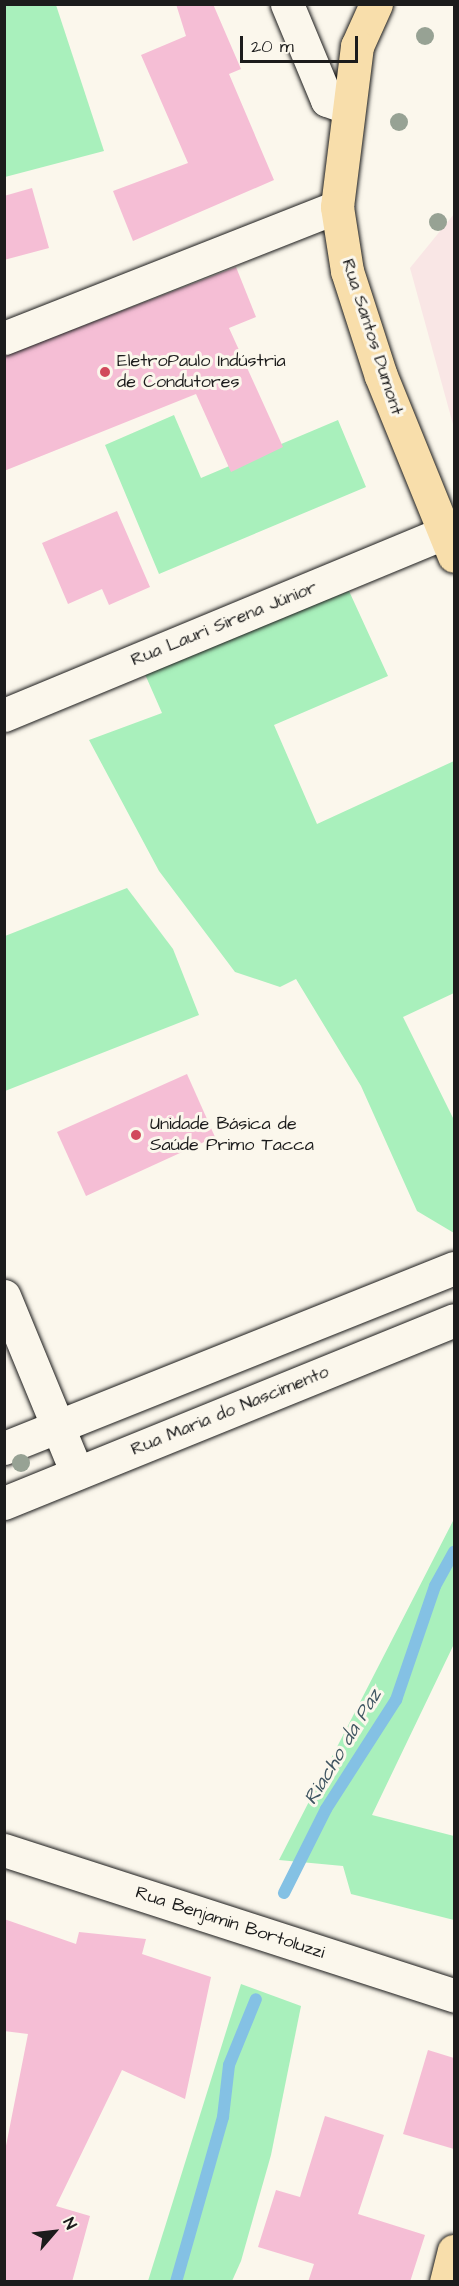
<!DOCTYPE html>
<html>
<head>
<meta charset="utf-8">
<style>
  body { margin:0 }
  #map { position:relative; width:459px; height:2286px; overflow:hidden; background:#fbf7ec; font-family:"Architects Daughter",sans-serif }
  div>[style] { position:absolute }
  .built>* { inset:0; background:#f9e6e5 }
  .green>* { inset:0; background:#a9f0bc }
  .stream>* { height:12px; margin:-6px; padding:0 6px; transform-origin:6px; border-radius:6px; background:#84c1e4 }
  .building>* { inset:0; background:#f5bed5 }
  .roads { filter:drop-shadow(0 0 2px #1c1c1c) drop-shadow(0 0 2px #1c1c1c) }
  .minor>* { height:33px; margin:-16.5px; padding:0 16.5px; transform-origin:16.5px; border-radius:16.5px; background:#fbf7ec }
  .major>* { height:33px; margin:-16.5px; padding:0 16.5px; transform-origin:16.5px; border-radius:16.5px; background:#f8deab }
  .trees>* { width:18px; height:18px; margin:-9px; border-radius:50%; background:#97a294 }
  .dots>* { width:16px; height:16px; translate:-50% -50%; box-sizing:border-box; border:3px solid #fbf7ec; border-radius:50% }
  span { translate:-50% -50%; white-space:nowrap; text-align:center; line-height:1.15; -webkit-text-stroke:6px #fbf7ec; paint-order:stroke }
  .street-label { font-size:18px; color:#1c1c1c }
  .poi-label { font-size:18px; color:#1c1c1c }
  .left { translate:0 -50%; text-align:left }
  .water-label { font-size:20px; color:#405662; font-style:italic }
  .frame { position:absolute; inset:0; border:6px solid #1c1c1c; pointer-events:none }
  .north { position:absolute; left:24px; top:2202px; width:60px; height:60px; -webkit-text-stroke:4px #fbf7ec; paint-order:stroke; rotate:62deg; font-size:16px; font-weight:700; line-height:24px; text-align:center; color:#1c1c1c }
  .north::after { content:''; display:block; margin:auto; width:21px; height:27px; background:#1c1c1c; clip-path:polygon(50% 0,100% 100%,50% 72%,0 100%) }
  .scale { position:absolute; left:240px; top:36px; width:118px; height:27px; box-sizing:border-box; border:3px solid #1c1c1c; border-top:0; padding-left:8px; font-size:18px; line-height:21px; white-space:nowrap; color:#1c1c1c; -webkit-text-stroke:4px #fbf7ec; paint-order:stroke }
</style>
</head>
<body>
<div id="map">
  <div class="built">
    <i style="clip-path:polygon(454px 214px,454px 428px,410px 268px)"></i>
  </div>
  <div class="green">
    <i style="clip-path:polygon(5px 4px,56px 5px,104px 151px,5px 177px)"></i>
    <i style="clip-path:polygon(174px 415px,201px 478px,338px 420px,366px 487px,159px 574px,105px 445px)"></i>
    <i style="clip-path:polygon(349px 591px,388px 676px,274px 725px,317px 824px,454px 761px,454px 993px,403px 1017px,454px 1120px,454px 1233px,417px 1211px,361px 1086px,296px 979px,280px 987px,235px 972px,159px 871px,89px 740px,162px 713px,144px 672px)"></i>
    <i style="clip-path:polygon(127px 888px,173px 949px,199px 1015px,5px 1091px,5px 936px)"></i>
    <i style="clip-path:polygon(454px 1519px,454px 1644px,372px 1815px,454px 1836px,454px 1920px,351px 1894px,343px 1866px,279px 1860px)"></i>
    <i style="clip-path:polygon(241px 1984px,301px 2006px,271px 2155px,241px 2261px,232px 2281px,148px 2281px)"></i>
  </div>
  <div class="stream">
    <i style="left:284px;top:1893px;width:94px;rotate:-63.4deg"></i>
    <i style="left:326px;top:1809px;width:130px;rotate:-57.3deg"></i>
    <i style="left:396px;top:1700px;width:120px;rotate:-71.1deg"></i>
    <i style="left:435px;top:1586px;width:39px;rotate:-61deg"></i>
    <i style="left:176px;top:2282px;width:172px;rotate:-74.1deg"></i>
    <i style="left:223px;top:2117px;width:52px;rotate:-83.4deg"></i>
    <i style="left:229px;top:2065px;width:71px;rotate:-67.8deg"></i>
  </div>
  <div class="building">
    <i style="clip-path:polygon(176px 4px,213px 4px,241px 69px,229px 74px,274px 180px,133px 241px,113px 191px,188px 163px,141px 55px,186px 36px)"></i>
    <i style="clip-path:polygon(32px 188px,49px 248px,4px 260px,4px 196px)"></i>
    <i style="clip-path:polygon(236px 267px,256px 317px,229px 328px,283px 447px,231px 472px,196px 394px,4px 471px,4px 356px)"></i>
    <i style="clip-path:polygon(117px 511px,150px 587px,109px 605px,102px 589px,68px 604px,42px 543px)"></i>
    <i style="clip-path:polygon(187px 1074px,215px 1137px,86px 1196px,57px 1132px)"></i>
    <i style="clip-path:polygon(4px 1919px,76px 1944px,79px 1932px,146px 1939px,142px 1954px,211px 1977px,185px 2099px,122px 2070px,56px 2206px,90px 2216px,72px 2282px,4px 2282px,4px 2156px,28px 2034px,4px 2031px)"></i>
    <i style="clip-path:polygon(428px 2050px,454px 2058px,454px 2149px,403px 2134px)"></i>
    <i style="clip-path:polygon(325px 2116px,384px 2135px,358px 2214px,425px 2235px,410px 2282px,308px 2282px,314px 2264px,258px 2247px,276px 2190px,300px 2197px)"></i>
  </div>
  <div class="roads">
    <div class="minor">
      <i style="left:287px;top:4px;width:104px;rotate:67.4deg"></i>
      <i style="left:327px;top:100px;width:23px;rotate:20deg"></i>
      <i style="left:4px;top:338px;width:358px;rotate:-21.5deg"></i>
      <i style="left:4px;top:715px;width:476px;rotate:-22.5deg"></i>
      <i style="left:4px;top:1296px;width:191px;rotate:67.6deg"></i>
      <i style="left:4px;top:1448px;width:485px;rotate:-21.8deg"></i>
      <i style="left:4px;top:1503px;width:486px;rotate:-22.1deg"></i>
      <i style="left:4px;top:1850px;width:473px;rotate:17.9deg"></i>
    </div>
    <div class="major">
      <i style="left:376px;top:4px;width:46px;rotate:114.3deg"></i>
      <i style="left:357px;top:46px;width:162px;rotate:97.1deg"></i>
      <i style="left:337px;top:207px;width:65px;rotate:81.1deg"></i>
      <i style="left:347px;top:271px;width:110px;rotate:72.1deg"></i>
      <i style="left:381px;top:376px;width:194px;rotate:67.9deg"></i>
      <i style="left:446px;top:2282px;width:32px;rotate:-76deg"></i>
    </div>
  </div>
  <div class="trees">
    <i style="left:425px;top:36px"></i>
    <i style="left:399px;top:122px"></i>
    <i style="left:438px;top:222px"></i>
    <i style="left:21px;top:1463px"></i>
  </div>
  <div class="dots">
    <i style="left:105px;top:372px;background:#d1495b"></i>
    <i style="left:136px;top:1135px;background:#d1495b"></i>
  </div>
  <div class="street-label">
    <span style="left:372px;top:337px;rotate:72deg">Rua Santos Dumont</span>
    <span style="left:224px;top:624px;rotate:-22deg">Rua Lauri Sirena Júnior</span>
    <span style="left:230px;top:1411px;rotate:-22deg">Rua Maria do Nascimento</span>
    <span style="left:230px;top:1923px;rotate:18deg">Rua Benjamin Bortoluzzi</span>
  </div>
  <div class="poi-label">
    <span class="left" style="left:117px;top:372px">EletroPaulo Indústria<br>de Condutores</span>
    <span class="left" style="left:150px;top:1135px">Unidade Básica de<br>Saúde Primo Tacca</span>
  </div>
  <div class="water-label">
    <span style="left:343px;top:1747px;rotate:-59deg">Riacho da Paz</span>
  </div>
  <div class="frame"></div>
  <div class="north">N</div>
  <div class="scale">20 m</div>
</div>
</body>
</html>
